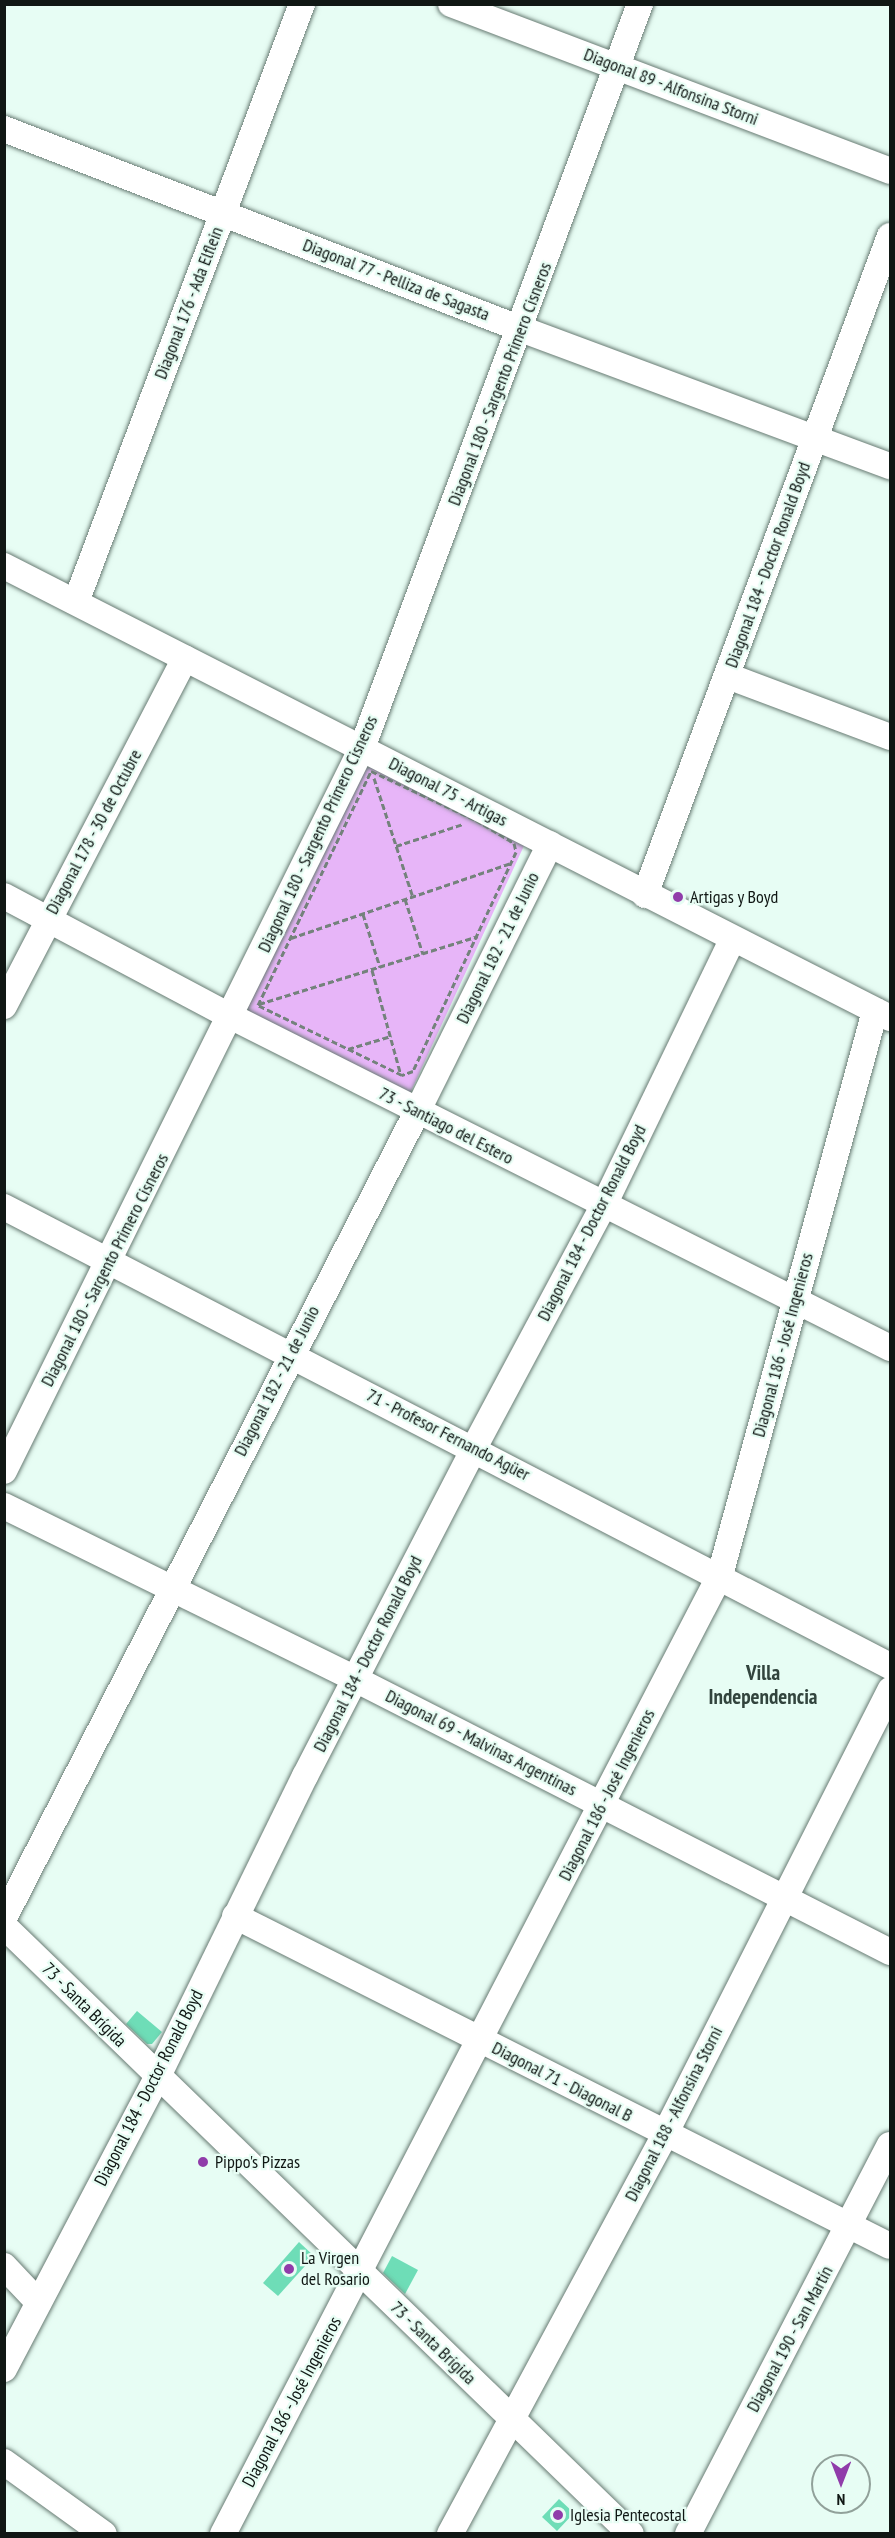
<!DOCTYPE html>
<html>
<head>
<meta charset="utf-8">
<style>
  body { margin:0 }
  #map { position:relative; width:895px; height:2538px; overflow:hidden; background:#e7fdf4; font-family:"PT Sans Narrow",sans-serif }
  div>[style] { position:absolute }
  .green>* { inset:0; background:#e7b5f8 }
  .building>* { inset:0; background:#6eddb7 }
  .path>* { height:3px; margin-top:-1.5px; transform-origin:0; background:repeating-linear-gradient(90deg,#74827c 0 6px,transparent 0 9px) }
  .roads { filter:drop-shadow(0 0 2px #687b73) drop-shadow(0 0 2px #687b73) }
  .minor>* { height:26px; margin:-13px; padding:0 13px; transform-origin:13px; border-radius:13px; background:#fff }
  .dots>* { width:16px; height:16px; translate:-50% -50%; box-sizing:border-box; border:3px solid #e7fdf4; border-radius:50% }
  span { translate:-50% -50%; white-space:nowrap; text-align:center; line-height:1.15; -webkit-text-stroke:4.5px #e7fdf4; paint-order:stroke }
  .street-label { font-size:18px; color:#101714 }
  .poi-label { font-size:18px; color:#101714 }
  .left { translate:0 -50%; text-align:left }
  .quarter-label { font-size:21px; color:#32443d; font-weight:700 }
  .frame { position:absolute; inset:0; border:6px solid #101714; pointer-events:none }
  .north { position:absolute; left:811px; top:2454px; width:60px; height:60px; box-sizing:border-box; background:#e7fdf4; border:2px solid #91a19a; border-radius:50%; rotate:180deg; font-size:16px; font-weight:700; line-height:24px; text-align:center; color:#101714 }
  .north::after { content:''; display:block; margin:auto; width:21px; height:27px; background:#903caa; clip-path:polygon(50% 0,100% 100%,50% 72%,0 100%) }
</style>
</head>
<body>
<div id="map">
  <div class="green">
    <i style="clip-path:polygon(366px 756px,528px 837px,407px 1100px,240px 1015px)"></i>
  </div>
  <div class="building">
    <i style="clip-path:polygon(137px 2011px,162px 2032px,152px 2044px,147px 2044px,126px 2024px)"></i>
    <i style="clip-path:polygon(299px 2242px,314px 2256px,278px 2296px,263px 2283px)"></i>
    <i style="clip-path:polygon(392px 2256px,418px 2270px,405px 2294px,383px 2273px)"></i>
    <i style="clip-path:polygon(559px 2499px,574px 2513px,557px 2531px,542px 2517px)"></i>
  </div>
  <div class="path">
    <i style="left:371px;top:771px;width:116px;rotate:25deg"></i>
    <i style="left:476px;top:820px;width:44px;rotate:31.2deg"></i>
    <i style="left:514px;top:843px;width:9px;rotate:77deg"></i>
    <i style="left:516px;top:852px;width:242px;rotate:115.2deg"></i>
    <i style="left:413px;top:1071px;width:12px;rotate:160deg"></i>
    <i style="left:402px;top:1075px;width:160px;rotate:-154.1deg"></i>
    <i style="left:258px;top:1005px;width:260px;rotate:-64.2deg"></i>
    <i style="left:374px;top:778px;width:125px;rotate:71.9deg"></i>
    <i style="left:396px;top:846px;width:71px;rotate:-18.2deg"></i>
    <i style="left:405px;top:899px;width:58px;rotate:71.9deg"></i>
    <i style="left:363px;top:914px;width:56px;rotate:72.2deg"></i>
    <i style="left:291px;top:938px;width:232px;rotate:-18.8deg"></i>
    <i style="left:372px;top:970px;width:109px;rotate:74.6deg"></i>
    <i style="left:259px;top:1004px;width:229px;rotate:-17.2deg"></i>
    <i style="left:348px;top:1049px;width:45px;rotate:-16.8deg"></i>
  </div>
  <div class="roads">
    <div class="minor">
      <i style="left:451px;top:4px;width:470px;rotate:20.8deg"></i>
      <i style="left:4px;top:129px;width:554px;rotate:21.15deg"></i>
      <i style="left:521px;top:329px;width:394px;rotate:20.4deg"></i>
      <i style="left:4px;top:566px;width:995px;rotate:27.03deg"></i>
      <i style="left:76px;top:602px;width:639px;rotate:-69.3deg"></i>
      <i style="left:728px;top:676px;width:173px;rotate:20.6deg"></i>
      <i style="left:645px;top:895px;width:703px;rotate:-69.61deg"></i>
      <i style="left:4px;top:896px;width:258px;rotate:28deg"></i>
      <i style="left:232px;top:1017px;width:737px;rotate:26.7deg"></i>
      <i style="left:4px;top:1006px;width:392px;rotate:-62.5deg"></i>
      <i style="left:4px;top:1207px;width:998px;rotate:27.39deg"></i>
      <i style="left:4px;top:1471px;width:807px;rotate:-63.66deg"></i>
      <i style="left:362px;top:748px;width:794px;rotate:-69.51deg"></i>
      <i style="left:4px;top:1506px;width:391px;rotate:26.2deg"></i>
      <i style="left:355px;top:1679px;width:601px;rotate:27.03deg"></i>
      <i style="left:235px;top:1916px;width:733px;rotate:26.74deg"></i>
      <i style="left:4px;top:1918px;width:906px;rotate:-62.87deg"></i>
      <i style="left:417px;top:1112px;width:299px;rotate:-63.6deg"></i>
      <i style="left:4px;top:1926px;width:873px;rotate:44.12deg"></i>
      <i style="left:4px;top:2266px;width:50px;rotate:46.6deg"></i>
      <i style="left:4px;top:2369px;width:329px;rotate:-62.3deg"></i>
      <i style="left:157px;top:2078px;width:336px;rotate:-63.9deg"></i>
      <i style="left:305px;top:1776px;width:369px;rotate:-62.7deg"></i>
      <i style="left:474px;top:1448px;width:276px;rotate:-61.9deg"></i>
      <i style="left:604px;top:1205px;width:294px;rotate:-64.2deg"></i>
      <i style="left:4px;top:2462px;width:123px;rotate:35.8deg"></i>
      <i style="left:223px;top:2534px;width:1080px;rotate:-62.6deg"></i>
      <i style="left:720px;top:1575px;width:585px;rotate:-74.63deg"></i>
      <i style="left:450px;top:2534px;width:454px;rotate:-61.7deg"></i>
      <i style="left:665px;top:2134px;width:498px;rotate:-63.1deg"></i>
      <i style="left:688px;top:2534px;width:438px;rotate:-62.6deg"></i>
    </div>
  </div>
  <div class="dots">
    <i style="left:678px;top:897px;background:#903caa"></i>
    <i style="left:203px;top:2162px;background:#903caa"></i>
    <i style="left:289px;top:2269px;background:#903caa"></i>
    <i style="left:558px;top:2515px;background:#903caa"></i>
  </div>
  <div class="street-label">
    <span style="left:671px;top:87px;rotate:21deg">Diagonal 89 - Alfonsina Storni</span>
    <span style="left:396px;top:280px;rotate:21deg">Diagonal 77 - Pelliza de Sagasta</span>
    <span style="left:189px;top:303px;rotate:-69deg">Diagonal 176 - Ada Elflein</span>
    <span style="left:500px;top:384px;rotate:-69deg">Diagonal 180 - Sargento Primero Cisneros</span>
    <span style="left:768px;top:565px;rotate:-70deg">Diagonal 184 - Doctor Ronald Boyd</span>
    <span style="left:448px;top:792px;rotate:27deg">Diagonal 75 - Artigas</span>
    <span style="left:94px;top:832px;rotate:-62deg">Diagonal 178 - 30 de Octubre</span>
    <span style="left:318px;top:834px;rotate:-65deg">Diagonal 180 - Sargento Primero Cisneros</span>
    <span style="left:498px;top:948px;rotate:-64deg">Diagonal 182 - 21 de Junio</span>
    <span style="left:446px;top:1126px;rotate:27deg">73 - Santiago del Estero</span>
    <span style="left:592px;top:1223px;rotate:-63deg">Diagonal 184 - Doctor Ronald Boyd</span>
    <span style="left:105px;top:1270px;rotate:-63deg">Diagonal 180 - Sargento Primero Cisneros</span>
    <span style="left:783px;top:1345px;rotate:-75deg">Diagonal 186 - José Ingenieros</span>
    <span style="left:277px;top:1381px;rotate:-63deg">Diagonal 182 - 21 de Junio</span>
    <span style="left:448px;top:1435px;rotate:27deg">71 - Profesor Fernando Agüer</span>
    <span style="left:368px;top:1654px;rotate:-63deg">Diagonal 184 - Doctor Ronald Boyd</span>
    <span style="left:481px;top:1743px;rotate:27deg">Diagonal 69 - Malvinas Argentinas</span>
    <span style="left:607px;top:1795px;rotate:-63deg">Diagonal 186 - José Ingenieros</span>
    <span style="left:84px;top:2005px;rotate:45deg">73 - Santa Brígida</span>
    <span style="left:562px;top:2082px;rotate:27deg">Diagonal 71 - Diagonal B</span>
    <span style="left:149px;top:2088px;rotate:-63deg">Diagonal 184 - Doctor Ronald Boyd</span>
    <span style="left:674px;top:2114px;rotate:-63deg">Diagonal 188 - Alfonsina Storni</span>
    <span style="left:790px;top:2339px;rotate:-62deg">Diagonal 190 - San Martín</span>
    <span style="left:433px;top:2343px;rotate:44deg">73 - Santa Brígida</span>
    <span style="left:292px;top:2402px;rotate:-62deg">Diagonal 186 - José Ingenieros</span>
  </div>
  <div class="poi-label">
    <span class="left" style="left:690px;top:897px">Artigas y Boyd</span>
    <span class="left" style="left:215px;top:2162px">Pippo's Pizzas</span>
    <span class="left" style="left:301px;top:2269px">La Virgen<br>del Rosario</span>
    <span class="left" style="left:570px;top:2515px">Iglesia Pentecostal</span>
  </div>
  <div class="quarter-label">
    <span style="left:763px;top:1685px">Villa<br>Independencia</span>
  </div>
  <div class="frame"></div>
  <div class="north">N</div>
</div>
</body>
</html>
